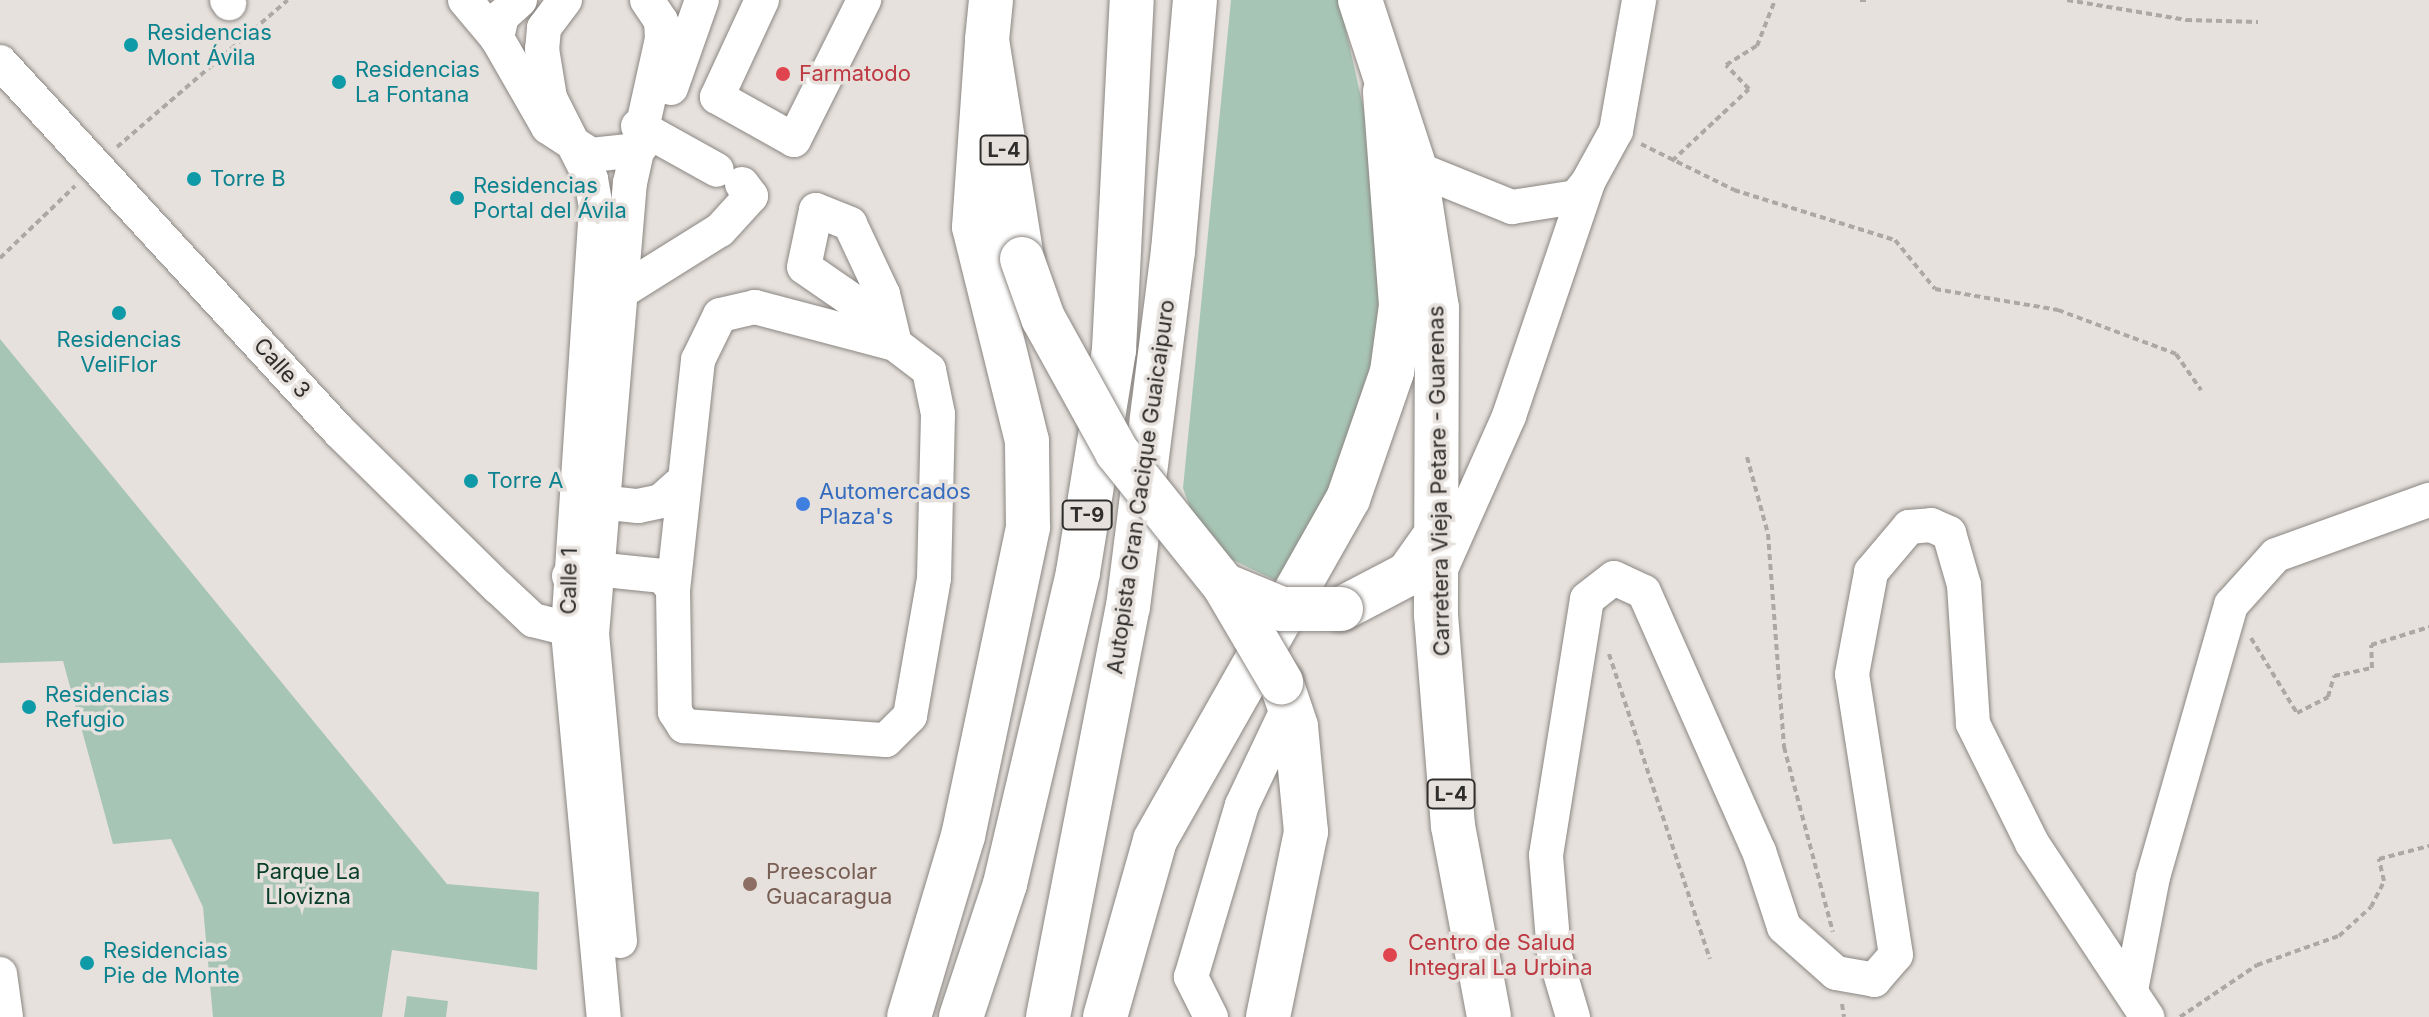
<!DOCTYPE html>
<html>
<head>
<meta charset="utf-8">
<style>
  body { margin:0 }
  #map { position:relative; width:2429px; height:1017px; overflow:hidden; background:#e6e1dc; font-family:Inter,sans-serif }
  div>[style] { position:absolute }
  .green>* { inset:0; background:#a7c5b5 }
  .path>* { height:4px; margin-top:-2px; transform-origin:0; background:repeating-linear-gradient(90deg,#aca8a4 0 6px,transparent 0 10px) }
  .roads { filter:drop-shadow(0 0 2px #8b8682) drop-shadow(0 0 2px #8b8682) }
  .minor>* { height:34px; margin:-17px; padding:0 17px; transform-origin:17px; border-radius:17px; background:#fff }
  .major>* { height:44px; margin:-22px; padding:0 22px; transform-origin:22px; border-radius:22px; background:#fff }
  .highway>* { height:44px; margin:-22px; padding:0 22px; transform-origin:22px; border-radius:22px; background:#fff }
  .bridges { filter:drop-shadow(0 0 2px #8b8682) drop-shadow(0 0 2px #8b8682) }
  .major-bridge>* { height:44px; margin:-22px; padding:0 22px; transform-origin:22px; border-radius:22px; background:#fff }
  .dots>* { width:22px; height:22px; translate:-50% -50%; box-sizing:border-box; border:4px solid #e6e1dc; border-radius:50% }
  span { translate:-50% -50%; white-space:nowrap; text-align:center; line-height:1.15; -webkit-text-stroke:7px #e6e1dc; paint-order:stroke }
  .shield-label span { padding:2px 6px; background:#e6e1dc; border:2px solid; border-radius:6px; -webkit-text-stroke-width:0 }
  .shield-label { font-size:20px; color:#302e2d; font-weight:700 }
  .culture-label { font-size:22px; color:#0d838f }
  .left { translate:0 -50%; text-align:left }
  .health-label { font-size:22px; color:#be3a42 }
  .street-label { font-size:22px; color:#302e2d }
  .shop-label { font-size:22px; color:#366cbe }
  .park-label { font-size:22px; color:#073d2a }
  .education-label { font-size:22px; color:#785e54 }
</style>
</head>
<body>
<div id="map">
  <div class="green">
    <i style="clip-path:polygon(1231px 0,1339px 0,1370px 137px,1381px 278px,1374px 351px,1355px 426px,1289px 587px,1231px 559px,1194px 518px,1183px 488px)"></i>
    <i style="clip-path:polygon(0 339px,447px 884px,539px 892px,537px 970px,392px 950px,382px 1017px,213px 1017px,203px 907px,171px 839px,113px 844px,63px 661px,0 663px)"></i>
    <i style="clip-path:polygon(407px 996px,448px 1001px,446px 1017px,404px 1017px)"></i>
  </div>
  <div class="path">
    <i style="left:1860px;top:0;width:7px"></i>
    <i style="left:2067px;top:0;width:121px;rotate:9.5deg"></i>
    <i style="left:2186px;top:20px;width:72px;rotate:1.6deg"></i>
    <i style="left:1641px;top:144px;width:104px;rotate:26.3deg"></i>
    <i style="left:1734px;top:190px;width:169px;rotate:17.3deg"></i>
    <i style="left:1895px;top:240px;width:63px;rotate:50.8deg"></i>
    <i style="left:1935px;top:289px;width:125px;rotate:9.7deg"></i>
    <i style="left:2058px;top:310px;width:126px;rotate:20.4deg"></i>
    <i style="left:2176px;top:354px;width:44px;rotate:55.2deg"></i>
    <i style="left:117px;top:147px;width:225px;rotate:-40.7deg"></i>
    <i style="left:1672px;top:161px;width:105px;rotate:-43.1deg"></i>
    <i style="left:1749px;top:89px;width:33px;rotate:-134deg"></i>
    <i style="left:1726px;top:65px;width:36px;rotate:-32deg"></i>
    <i style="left:1757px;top:46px;width:49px;rotate:-68.6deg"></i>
    <i style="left:0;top:258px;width:104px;rotate:-43.8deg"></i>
    <i style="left:1747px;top:457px;width:80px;rotate:74.7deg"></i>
    <i style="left:1768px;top:534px;width:214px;rotate:85.7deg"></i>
    <i style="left:1784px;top:747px;width:191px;rotate:75.2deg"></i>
    <i style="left:2251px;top:638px;width:88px;rotate:58.5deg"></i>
    <i style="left:2297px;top:713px;width:35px;rotate:-27deg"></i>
    <i style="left:2328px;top:697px;width:22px;rotate:-74deg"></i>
    <i style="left:2334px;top:676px;width:39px;rotate:-12deg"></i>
    <i style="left:2372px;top:668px;width:23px;rotate:-92deg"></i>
    <i style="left:2371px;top:645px;width:61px;rotate:-17.2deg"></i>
    <i style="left:1609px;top:654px;width:321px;rotate:71.7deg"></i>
    <i style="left:1842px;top:1004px;width:13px;rotate:81deg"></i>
    <i style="left:2180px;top:1017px;width:93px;rotate:-34deg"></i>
    <i style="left:2257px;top:965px;width:87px;rotate:-19.5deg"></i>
    <i style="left:2339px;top:936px;width:43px;rotate:-42.2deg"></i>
    <i style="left:2371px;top:907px;width:29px;rotate:-63deg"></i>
    <i style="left:2384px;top:881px;width:23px;rotate:-103deg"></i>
    <i style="left:2379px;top:859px;width:52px;rotate:-14.6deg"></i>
  </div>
  <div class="roads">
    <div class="minor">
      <i style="left:227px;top:0;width:4px;rotate:56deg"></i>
      <i style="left:465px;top:0;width:50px;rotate:49.9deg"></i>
      <i style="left:520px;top:0;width:24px;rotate:138deg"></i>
      <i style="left:502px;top:16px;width:23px;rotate:103deg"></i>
      <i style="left:497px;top:38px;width:103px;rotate:60.2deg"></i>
      <i style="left:548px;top:127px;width:51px;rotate:33.1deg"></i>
      <i style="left:591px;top:155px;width:47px;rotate:-6.1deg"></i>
      <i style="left:638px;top:150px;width:18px;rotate:-52deg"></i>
      <i style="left:565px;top:0;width:35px;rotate:127deg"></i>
      <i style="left:544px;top:28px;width:21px;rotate:95deg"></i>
      <i style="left:542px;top:49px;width:50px;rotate:80.7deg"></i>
      <i style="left:550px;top:98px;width:91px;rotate:63.2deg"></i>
      <i style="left:591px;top:179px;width:29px;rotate:80deg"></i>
      <i style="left:596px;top:208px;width:425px;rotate:93.8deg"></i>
      <i style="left:568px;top:632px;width:387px;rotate:84.7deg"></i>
      <i style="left:762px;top:0;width:107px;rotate:114.9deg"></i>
      <i style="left:717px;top:97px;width:88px;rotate:29.2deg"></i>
      <i style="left:794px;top:140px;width:157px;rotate:-63.4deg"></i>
      <i style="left:0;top:62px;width:501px;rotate:47.43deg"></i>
      <i style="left:339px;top:431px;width:224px;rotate:44.5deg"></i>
      <i style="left:499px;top:588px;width:47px;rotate:43.3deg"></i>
      <i style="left:533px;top:620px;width:57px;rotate:14.3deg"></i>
      <i style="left:671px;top:88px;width:93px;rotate:-70.6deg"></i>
      <i style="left:638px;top:126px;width:90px;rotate:29.1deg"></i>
      <i style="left:1415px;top:168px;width:105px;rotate:21.9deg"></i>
      <i style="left:1512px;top:207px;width:65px;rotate:-8.9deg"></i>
      <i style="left:1576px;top:197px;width:19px;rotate:-51deg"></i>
      <i style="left:619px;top:293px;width:119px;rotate:-32deg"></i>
      <i style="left:720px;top:230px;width:46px;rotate:-47.6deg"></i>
      <i style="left:751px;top:196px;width:15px;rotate:-127deg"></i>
      <i style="left:874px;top:338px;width:33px;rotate:-111deg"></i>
      <i style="left:862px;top:307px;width:70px;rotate:-145.4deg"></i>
      <i style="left:804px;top:267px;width:58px;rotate:-78.1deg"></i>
      <i style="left:816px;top:210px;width:37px;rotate:22deg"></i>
      <i style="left:850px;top:224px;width:77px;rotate:64.8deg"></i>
      <i style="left:883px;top:294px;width:51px;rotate:76.5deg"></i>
      <i style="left:599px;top:502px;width:39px;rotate:6deg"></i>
      <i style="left:638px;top:506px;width:24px;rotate:-12deg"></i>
      <i style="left:661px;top:501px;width:24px;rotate:-42deg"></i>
      <i style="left:1441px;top:569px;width:167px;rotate:-66deg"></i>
      <i style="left:1509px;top:416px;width:247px;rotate:-71.3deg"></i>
      <i style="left:1588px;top:182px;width:58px;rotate:-61.2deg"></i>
      <i style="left:1616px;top:131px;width:133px;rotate:-80deg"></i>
      <i style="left:569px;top:576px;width:27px;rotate:-15deg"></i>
      <i style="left:595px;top:569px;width:68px;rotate:5.9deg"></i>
      <i style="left:663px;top:576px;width:17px;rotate:54deg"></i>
      <i style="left:673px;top:590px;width:122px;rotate:89.1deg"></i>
      <i style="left:675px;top:712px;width:17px;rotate:57deg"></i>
      <i style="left:684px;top:726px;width:202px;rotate:4deg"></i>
      <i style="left:886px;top:740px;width:34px;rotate:-45deg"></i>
      <i style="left:910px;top:716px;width:140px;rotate:-80.1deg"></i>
      <i style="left:934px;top:578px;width:164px;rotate:-88.6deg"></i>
      <i style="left:938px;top:414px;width:45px;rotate:-101.6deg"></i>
      <i style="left:929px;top:370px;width:43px;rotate:-142.6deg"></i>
      <i style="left:895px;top:344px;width:145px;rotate:-165.2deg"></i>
      <i style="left:755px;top:307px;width:36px;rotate:167deg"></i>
      <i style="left:720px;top:315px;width:50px;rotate:116.1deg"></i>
      <i style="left:698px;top:360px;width:231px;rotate:96.2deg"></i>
      <i style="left:620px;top:941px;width:308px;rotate:-95.2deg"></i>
      <i style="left:592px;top:634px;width:453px;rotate:-85.2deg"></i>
      <i style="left:630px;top:183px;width:148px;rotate:-77.5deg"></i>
      <i style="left:662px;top:39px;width:18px;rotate:-93deg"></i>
      <i style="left:661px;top:21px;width:25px;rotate:-124deg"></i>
      <i style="left:0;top:974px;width:43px;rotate:82.1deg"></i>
      <i style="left:2132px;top:985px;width:110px;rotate:-79deg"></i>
      <i style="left:2153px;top:877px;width:283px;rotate:-74deg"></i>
      <i style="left:2231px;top:605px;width:67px;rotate:-48deg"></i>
      <i style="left:2276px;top:555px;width:163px;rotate:-19.8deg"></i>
      <i style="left:1211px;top:1017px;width:45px;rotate:-116.6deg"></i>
      <i style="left:1191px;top:977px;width:179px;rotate:-73.5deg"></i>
      <i style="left:1242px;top:805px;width:110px;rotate:-64.6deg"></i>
      <i style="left:1573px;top:1017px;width:67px;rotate:-106.5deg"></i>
      <i style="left:1554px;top:953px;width:98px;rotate:-94.7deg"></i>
      <i style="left:1546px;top:855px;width:259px;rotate:-80.9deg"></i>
      <i style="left:1587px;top:599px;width:34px;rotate:-38deg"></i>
      <i style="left:1614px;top:578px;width:33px;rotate:25deg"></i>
      <i style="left:1644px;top:592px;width:283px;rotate:66.1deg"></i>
      <i style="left:1759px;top:851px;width:80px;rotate:71.8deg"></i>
      <i style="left:1784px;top:927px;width:69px;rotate:41.5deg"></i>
      <i style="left:1836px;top:973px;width:39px;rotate:10deg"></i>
      <i style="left:1874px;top:980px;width:33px;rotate:-49deg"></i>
      <i style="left:1896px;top:955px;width:284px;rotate:-98.9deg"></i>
      <i style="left:1852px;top:674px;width:104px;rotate:-79.4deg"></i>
      <i style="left:1871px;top:572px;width:59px;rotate:-49.8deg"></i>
      <i style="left:1909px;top:527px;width:22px;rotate:-5deg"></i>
      <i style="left:1931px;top:525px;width:20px;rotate:24deg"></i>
      <i style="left:1949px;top:533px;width:54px;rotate:73.9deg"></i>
      <i style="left:1964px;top:585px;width:139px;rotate:86.3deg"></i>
      <i style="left:1973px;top:724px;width:133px;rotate:63.6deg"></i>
      <i style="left:2032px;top:843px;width:209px;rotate:56.5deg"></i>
    </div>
    <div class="major">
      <i style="left:991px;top:0;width:40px;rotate:95.7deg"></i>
      <i style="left:987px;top:40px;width:222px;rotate:80.9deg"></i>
      <i style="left:1360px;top:0;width:177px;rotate:71.9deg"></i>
      <i style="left:1415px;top:168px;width:142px;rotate:81.1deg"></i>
      <i style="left:1437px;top:308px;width:307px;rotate:90.2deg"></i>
      <i style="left:1436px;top:615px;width:212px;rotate:85.4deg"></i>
      <i style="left:1453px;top:826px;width:194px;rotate:79.3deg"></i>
      <i style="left:1341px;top:609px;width:76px;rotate:-27.6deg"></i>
      <i style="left:1408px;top:574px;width:50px;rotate:-54.7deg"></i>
      <i style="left:1268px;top:1017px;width:189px;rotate:-78.4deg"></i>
      <i style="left:1306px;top:832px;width:106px;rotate:-95.4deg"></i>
      <i style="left:1296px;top:726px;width:46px;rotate:-108.8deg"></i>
    </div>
    <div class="highway">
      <i style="left:909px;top:1017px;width:189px;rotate:-73.4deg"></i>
      <i style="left:963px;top:836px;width:316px;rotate:-78.1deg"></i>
      <i style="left:1028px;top:527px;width:86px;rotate:-90.7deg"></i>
      <i style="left:1027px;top:441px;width:220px;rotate:-103.9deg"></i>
      <i style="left:974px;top:227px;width:187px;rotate:-86deg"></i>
      <i style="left:961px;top:1017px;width:140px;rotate:-71.7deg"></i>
      <i style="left:1005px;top:884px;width:320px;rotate:-76.8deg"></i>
      <i style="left:1078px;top:572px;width:225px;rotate:-80.8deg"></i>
      <i style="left:1114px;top:350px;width:350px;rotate:-87.1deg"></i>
      <i style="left:1048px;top:1017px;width:418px;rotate:-79deg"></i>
      <i style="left:1128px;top:607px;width:359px;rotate:-82.8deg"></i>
      <i style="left:1173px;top:251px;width:252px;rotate:-85deg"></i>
      <i style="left:1105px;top:1017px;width:184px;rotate:-74.2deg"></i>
      <i style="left:1155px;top:840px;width:392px;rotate:-60.5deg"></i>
      <i style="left:1348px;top:499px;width:134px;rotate:-70.9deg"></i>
      <i style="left:1392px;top:372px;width:68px;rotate:-82.3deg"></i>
      <i style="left:1401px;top:305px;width:214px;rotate:-94.3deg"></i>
    </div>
  </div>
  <div class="bridges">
    <div class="major-bridge">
      <i style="left:1022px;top:259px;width:63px;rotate:70.4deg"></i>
      <i style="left:1043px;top:318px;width:153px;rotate:61.1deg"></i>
      <i style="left:1117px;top:452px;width:171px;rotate:51.2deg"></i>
      <i style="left:1224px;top:585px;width:113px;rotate:59.6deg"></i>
      <i style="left:1224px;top:585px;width:63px;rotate:22.5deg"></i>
      <i style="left:1282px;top:609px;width:59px"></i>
    </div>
  </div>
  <div class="dots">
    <i style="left:131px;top:45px;background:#0f9aa8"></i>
    <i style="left:783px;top:74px;background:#e0444e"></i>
    <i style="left:339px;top:82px;background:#0f9aa8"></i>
    <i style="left:194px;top:179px;background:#0f9aa8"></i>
    <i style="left:457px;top:198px;background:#0f9aa8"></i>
    <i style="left:119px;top:313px;background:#0f9aa8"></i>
    <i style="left:471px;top:481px;background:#0f9aa8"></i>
    <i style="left:803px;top:504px;background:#3f7fe0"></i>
    <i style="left:29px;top:707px;background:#0f9aa8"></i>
    <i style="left:750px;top:884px;background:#8d6e63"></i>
    <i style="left:1390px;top:955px;background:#e0444e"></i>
    <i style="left:87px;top:963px;background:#0f9aa8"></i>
  </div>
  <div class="shield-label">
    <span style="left:1004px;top:150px">L-4</span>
    <span style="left:1087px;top:515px">T-9</span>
    <span style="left:1451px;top:794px">L-4</span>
  </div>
  <div class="culture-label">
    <span class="left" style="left:147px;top:45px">Residencias<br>Mont Ávila</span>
    <span class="left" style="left:355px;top:82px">Residencias<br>La Fontana</span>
    <span class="left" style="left:210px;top:179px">Torre B</span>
    <span class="left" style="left:473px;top:198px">Residencias<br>Portal del Ávila</span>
    <span style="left:119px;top:352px">Residencias<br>VeliFlor</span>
    <span class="left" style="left:487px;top:481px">Torre A</span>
    <span class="left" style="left:45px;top:707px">Residencias<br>Refugio</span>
    <span class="left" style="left:103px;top:963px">Residencias<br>Pie de Monte</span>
  </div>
  <div class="health-label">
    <span class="left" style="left:799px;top:74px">Farmatodo</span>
    <span class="left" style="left:1408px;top:955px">Centro de Salud<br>Integral La Urbina</span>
  </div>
  <div class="street-label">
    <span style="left:282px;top:368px;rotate:48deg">Calle 3</span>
    <span style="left:1439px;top:481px;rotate:-91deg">Carretera Vieja Petare - Guarenas</span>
    <span style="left:1141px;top:487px;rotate:-82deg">Autopista Gran Cacique Guaicaipuro</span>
    <span style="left:569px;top:581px;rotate:-89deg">Calle 1</span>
  </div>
  <div class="shop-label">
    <span class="left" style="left:819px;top:504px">Automercados<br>Plaza's</span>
  </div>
  <div class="park-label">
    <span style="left:308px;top:884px">Parque La<br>Llovizna</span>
  </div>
  <div class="education-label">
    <span class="left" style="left:766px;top:884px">Preescolar<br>Guacaragua</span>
  </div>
</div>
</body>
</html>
